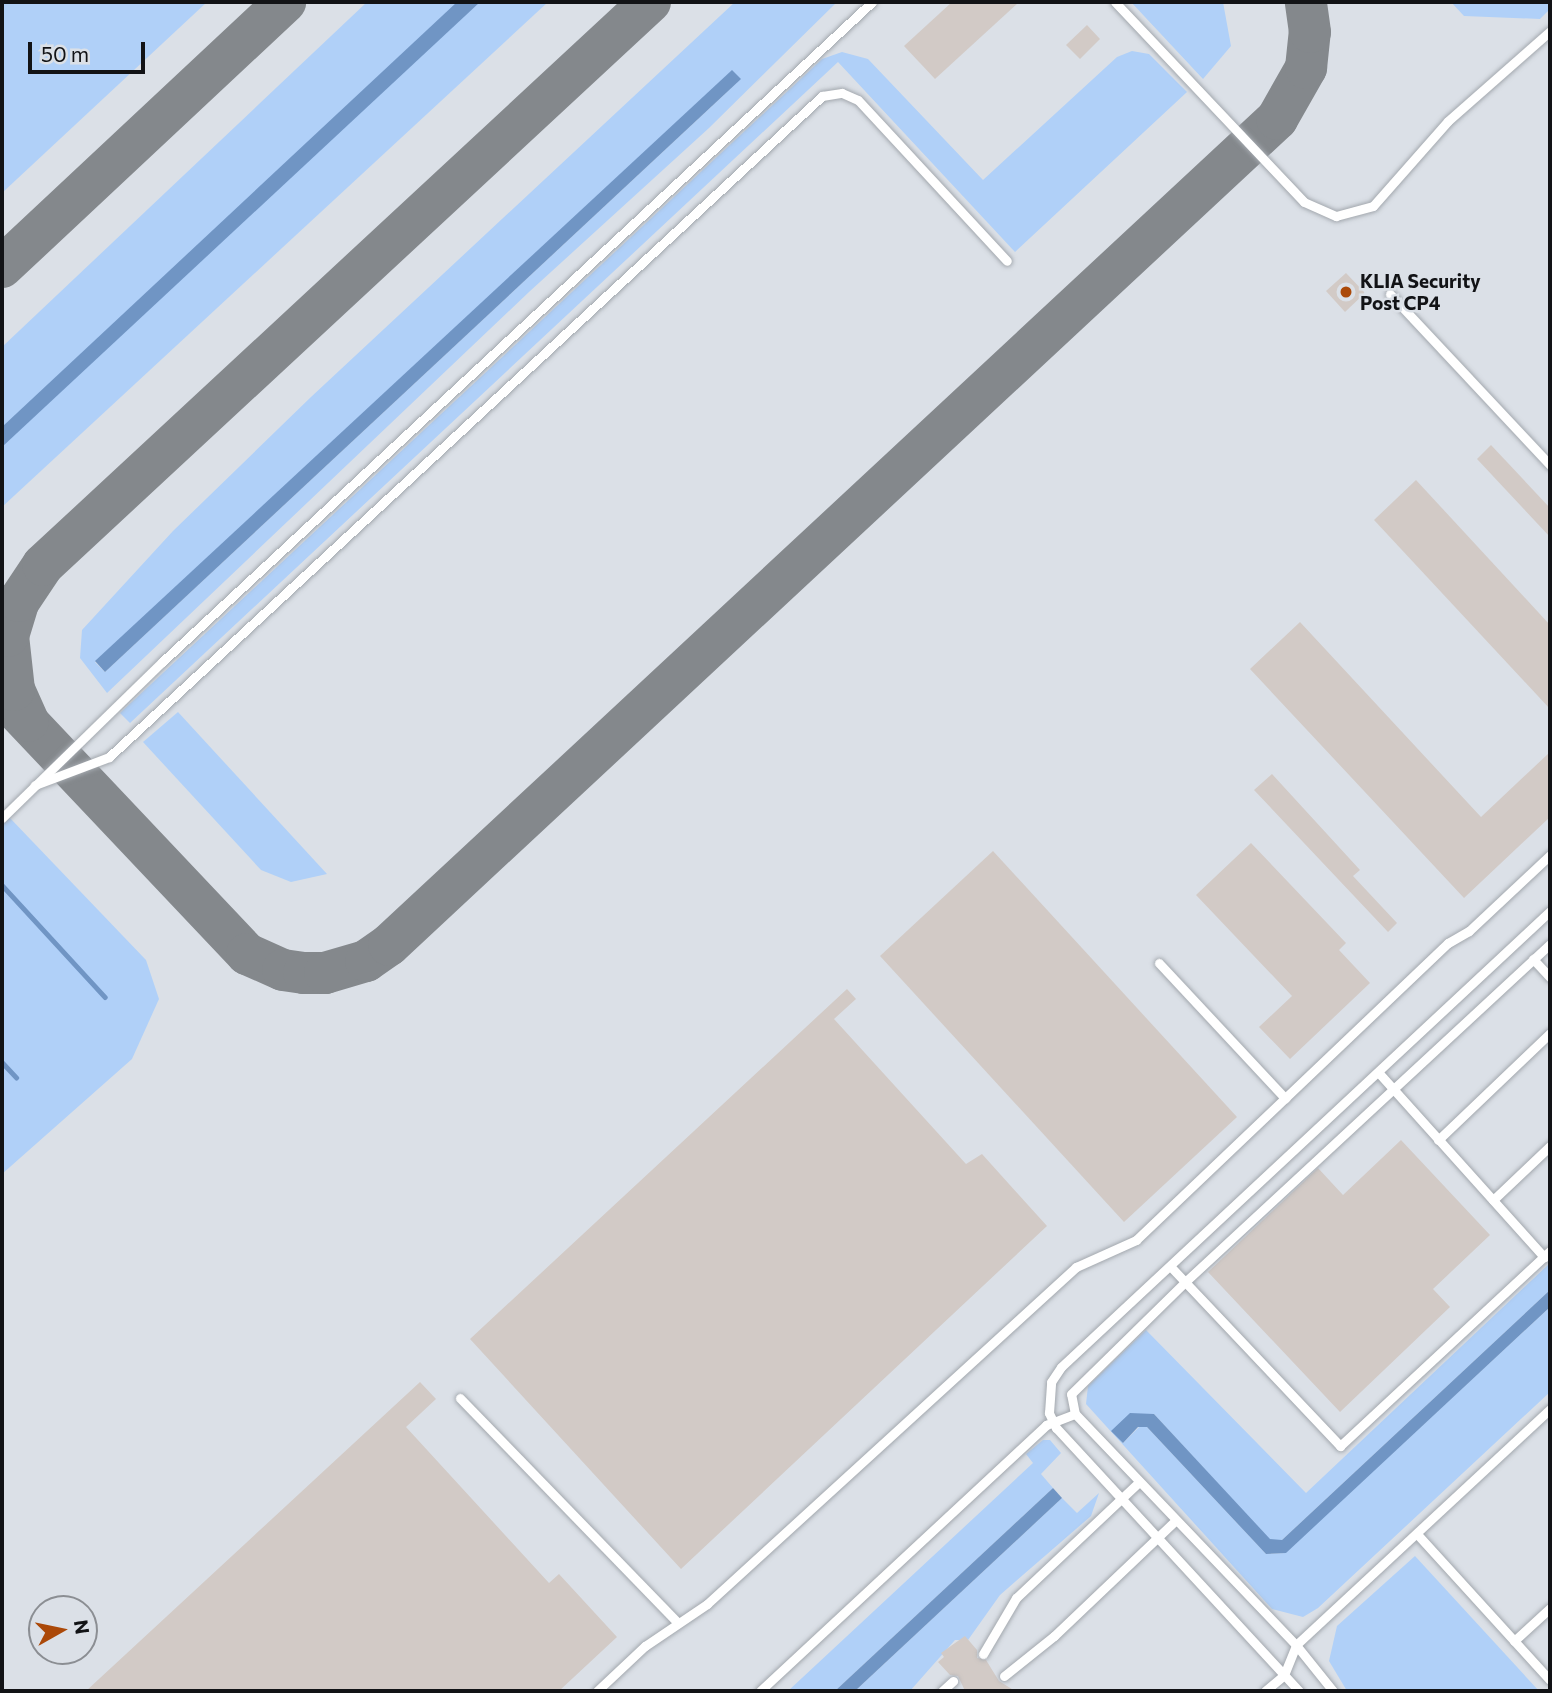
<!DOCTYPE html>
<html>
<head>
<meta charset="utf-8">
<style>
  body { margin:0 }
  #map { position:relative; width:1552px; height:1693px; overflow:hidden; background:#dbe0e7; font-family:Commissioner,sans-serif }
  div>[style] { position:absolute }
  .green>* { inset:0; background:#b0d0f8 }
  .water>* { inset:0; background:#7095c4 }
  .stream>* { height:4.5px; margin:-2.25px; padding:0 2.25px; transform-origin:2.25px; border-radius:2.25px; background:#7095c4 }
  .taxiway>* { height:42px; margin:-21px; padding:0 21px; transform-origin:21px; border-radius:21px; background:#84888c }
  .building>* { inset:0; background:#d2cac6 }
  .roads { filter:drop-shadow(0 0 2px #a3a8ae) drop-shadow(0 0 2px #a3a8ae) }
  .lane>* { height:9px; margin:-4.5px; padding:0 4.5px; transform-origin:4.5px; border-radius:4.5px; background:#fff }
  .dots>* { width:19px; height:19px; translate:-50% -50%; box-sizing:border-box; border:4px solid #dbe0e7; border-radius:50% }
  span { translate:-50% -50%; white-space:nowrap; text-align:center; line-height:1.15; -webkit-text-stroke:5px #dbe0e7; paint-order:stroke }
  .poi-label { font-size:19px; color:#121316; font-weight:700 }
  .left { translate:0 -50%; text-align:left }
  .frame { position:absolute; inset:0; border:4px solid #121316; pointer-events:none }
  .north { position:absolute; left:28px; top:1595px; width:70px; height:70px; box-sizing:border-box; background:#dbe0e7; border:2px solid #8b8e93; border-radius:50%; rotate:81deg; font-size:19px; font-weight:700; line-height:28px; text-align:center; color:#121316 }
  .north::after { content:''; display:block; margin:auto; width:24px; height:32px; background:#ab4909; clip-path:polygon(50% 0,100% 100%,50% 72%,0 100%) }
  .scale { position:absolute; left:28px; top:42px; width:117px; height:32px; box-sizing:border-box; border:4px solid #121316; border-top:0; padding-left:9px; font-size:21px; line-height:24px; white-space:nowrap; color:#121316; -webkit-text-stroke:5px #dbe0e7; paint-order:stroke }
</style>
</head>
<body>
<div id="map">
  <div class="green">
    <i style="clip-path:polygon(2px 2px,207px 2px,2px 193px)"></i>
    <i style="clip-path:polygon(367px 2px,548px 2px,2px 507px,2px 347px)"></i>
    <i style="clip-path:polygon(evenodd,735px 2px,837px 2px,709px 128px,529px 292px,107px 693px,80px 658px,82px 630px,173px 531px,311px 397px,735px 2px,740px 80px,105px 672px,95px 662px,740px 80px)"></i>
    <i style="clip-path:polygon(1131px 2px,1223px 2px,1231px 46px,1203px 79px)"></i>
    <i style="clip-path:polygon(1451px 2px,1550px 2px,1550px 9px,1540px 19px,1464px 16px)"></i>
    <i style="clip-path:polygon(1132px 51px,1149px 54px,1187px 92px,1015px 252px,838px 62px,130px 723px,120px 713px,822px 59px,842px 52px,868px 59px,983px 180px,1117px 57px)"></i>
    <i style="clip-path:polygon(178px 712px,327px 874px,291px 882px,261px 870px,143px 742px)"></i>
    <i style="clip-path:polygon(9px 817px,146px 960px,159px 999px,132px 1059px,2px 1174px,2px 823px)"></i>
    <i style="clip-path:polygon(1550px 1263px,1550px 1290px,1282px 1540px,1270px 1540px,1154px 1414px,1112px 1431px,1123px 1443px,1139px 1427px,1147px 1427px,1266px 1554px,1285px 1553px,1550px 1307px,1550px 1392px,1318px 1608px,1303px 1617px,1272px 1609px,1086px 1404px,1088px 1386px,1146px 1330px,1306px 1493px)"></i>
    <i style="clip-path:polygon(1043px 1440px,1050px 1440px,1061px 1453px,1041px 1474px,1053px 1488px,835px 1691px,788px 1691px,1033px 1463px,1026px 1454px)"></i>
    <i style="clip-path:polygon(1099px 1493px,1091px 1516px,1000px 1595px,968px 1640px,955px 1640px,910px 1691px,855px 1691px,1062px 1498px,1077px 1513px)"></i>
    <i style="clip-path:polygon(1415px 1556px,1539px 1691px,1347px 1691px,1329px 1661px,1337px 1626px)"></i>
  </div>
  <div class="water">
    <i style="clip-path:polygon(457px 2px,480px 2px,2px 447px,2px 427px)"></i>
    <i style="clip-path:polygon(732px 70px,741px 79px,105px 672px,95px 661px)"></i>
    <i style="clip-path:polygon(1550px 1290px,1550px 1307px,1286px 1553px,1266px 1554px,1147px 1427px,1138px 1427px,1123px 1443px,1111px 1431px,1130px 1413px,1154px 1414px,1270px 1539px,1282px 1540px)"></i>
    <i style="clip-path:polygon(1053px 1488px,1062px 1498px,855px 1691px,835px 1691px)"></i>
  </div>
  <div class="stream">
    <i style="left:2px;top:885px;width:152px;rotate:47.4deg"></i>
    <i style="left:2px;top:1062px;width:21px;rotate:47deg"></i>
  </div>
  <div class="taxiway">
    <i style="left:2px;top:267px;width:388px;rotate:-43.1deg"></i>
    <i style="left:2px;top:695px;width:357px;rotate:46.6deg"></i>
    <i style="left:247px;top:954px;width:39px;rotate:24deg"></i>
    <i style="left:283px;top:970px;width:21px;rotate:8deg"></i>
    <i style="left:304px;top:973px;width:21px"></i>
    <i style="left:325px;top:973px;width:43px;rotate:-16.3deg"></i>
    <i style="left:366px;top:961px;width:28px;rotate:-35deg"></i>
    <i style="left:389px;top:945px;width:1213px;rotate:-42.93deg"></i>
    <i style="left:1277px;top:119px;width:59px;rotate:-60.4deg"></i>
    <i style="left:1306px;top:68px;width:36px;rotate:-84deg"></i>
    <i style="left:1310px;top:32px;width:30px;rotate:-98deg"></i>
    <i style="left:28px;top:721px;width:34px;rotate:-114deg"></i>
    <i style="left:14px;top:690px;width:54px;rotate:-96.3deg"></i>
    <i style="left:8px;top:636px;width:37px;rotate:-73deg"></i>
    <i style="left:19px;top:601px;width:43px;rotate:-56.3deg"></i>
    <i style="left:43px;top:565px;width:828px;rotate:-42.85deg"></i>
  </div>
  <div class="building">
    <i style="clip-path:polygon(952px 2px,1019px 2px,935px 79px,904px 46px)"></i>
    <i style="clip-path:polygon(1087px 25px,1100px 39px,1080px 59px,1066px 45px)"></i>
    <i style="clip-path:polygon(1346px 273px,1365px 293px,1345px 312px,1326px 291px)"></i>
    <i style="clip-path:polygon(1491px 445px,1550px 508px,1550px 537px,1477px 459px)"></i>
    <i style="clip-path:polygon(1416px 480px,1550px 625px,1550px 709px,1374px 520px)"></i>
    <i style="clip-path:polygon(1300px 622px,1481px 817px,1550px 752px,1550px 817px,1464px 898px,1250px 669px)"></i>
    <i style="clip-path:polygon(1272px 774px,1360px 870px,1353px 876px,1397px 923px,1388px 932px,1254px 790px)"></i>
    <i style="clip-path:polygon(1251px 843px,1346px 943px,1339px 950px,1370px 983px,1290px 1059px,1259px 1027px,1292px 996px,1196px 895px)"></i>
    <i style="clip-path:polygon(993px 851px,1237px 1117px,1124px 1222px,880px 956px)"></i>
    <i style="clip-path:polygon(847px 989px,856px 999px,834px 1019px,966px 1164px,982px 1154px,1047px 1226px,681px 1569px,470px 1339px)"></i>
    <i style="clip-path:polygon(1401px 1140px,1490px 1235px,1433px 1289px,1450px 1307px,1340px 1412px,1208px 1272px,1318px 1168px,1343px 1195px)"></i>
    <i style="clip-path:polygon(420px 1382px,436px 1399px,406px 1427px,549px 1583px,559px 1574px,617px 1637px,559px 1691px,86px 1691px)"></i>
    <i style="clip-path:polygon(965px 1636px,977px 1650px,977px 1658px,986px 1660px,999px 1681px,1015px 1691px,965px 1691px,958px 1676px,950px 1675px,938px 1662px,944px 1657px,941px 1653px)"></i>
  </div>
  <div class="roads">
    <div class="lane">
      <i style="left:1115px;top:2px;width:275px;rotate:46.6deg"></i>
      <i style="left:1304px;top:202px;width:35px;rotate:24deg"></i>
      <i style="left:1336px;top:216px;width:38px;rotate:-15deg"></i>
      <i style="left:1373px;top:206px;width:113px;rotate:-48.6deg"></i>
      <i style="left:1448px;top:121px;width:136px;rotate:-41.4deg"></i>
      <i style="left:1390px;top:294px;width:234px;rotate:46.9deg"></i>
      <i style="left:35px;top:785px;width:79px;rotate:-20.7deg"></i>
      <i style="left:109px;top:757px;width:972px;rotate:-42.83deg"></i>
      <i style="left:822px;top:96px;width:20px;rotate:-9deg"></i>
      <i style="left:842px;top:93px;width:17px;rotate:24deg"></i>
      <i style="left:858px;top:100px;width:219px;rotate:47.2deg"></i>
      <i style="left:2px;top:818px;width:223px;rotate:-44.3deg"></i>
      <i style="left:162px;top:662px;width:969px;rotate:-42.91deg"></i>
      <i style="left:1533px;top:959px;width:25px;rotate:47deg"></i>
      <i style="left:1159px;top:963px;width:185px;rotate:47deg"></i>
      <i style="left:1378px;top:1072px;width:249px;rotate:48.1deg"></i>
      <i style="left:1438px;top:1140px;width:155px;rotate:-43.7deg"></i>
      <i style="left:1493px;top:1200px;width:79px;rotate:-43.5deg"></i>
      <i style="left:1170px;top:1266px;width:248px;rotate:46.6deg"></i>
      <i style="left:1340px;top:1446px;width:287px;rotate:-42.9deg"></i>
      <i style="left:460px;top:1398px;width:313px;rotate:45.9deg"></i>
      <i style="left:1417px;top:1534px;width:197px;rotate:47.7deg"></i>
      <i style="left:1514px;top:1641px;width:49px;rotate:-42.5deg"></i>
      <i style="left:983px;top:1654px;width:65px;rotate:-59.5deg"></i>
      <i style="left:1016px;top:1598px;width:169px;rotate:-43.3deg"></i>
      <i style="left:1004px;top:1676px;width:64px;rotate:-38.7deg"></i>
      <i style="left:1054px;top:1636px;width:168px;rotate:-43.6deg"></i>
      <i style="left:597px;top:1691px;width:66px;rotate:-43.2deg"></i>
      <i style="left:645px;top:1646px;width:75px;rotate:-34.1deg"></i>
      <i style="left:707px;top:1604px;width:500px;rotate:-42.4deg"></i>
      <i style="left:1076px;top:1267px;width:66px;rotate:-24.2deg"></i>
      <i style="left:1136px;top:1240px;width:431px;rotate:-43.6deg"></i>
      <i style="left:1448px;top:943px;width:24px;rotate:-30deg"></i>
      <i style="left:1469px;top:931px;width:111px;rotate:-43.2deg"></i>
      <i style="left:760px;top:1691px;width:391px;rotate:-42.9deg"></i>
      <i style="left:1046px;top:1425px;width:31px;rotate:-21deg"></i>
      <i style="left:942px;top:1691px;width:15px;rotate:-42deg"></i>
      <i style="left:1265px;top:1691px;width:25px;rotate:-40deg"></i>
      <i style="left:1284px;top:1675px;width:32px;rotate:-68deg"></i>
      <i style="left:1296px;top:1645px;width:347px;rotate:-42.9deg"></i>
      <i style="left:1299px;top:1691px;width:358px;rotate:-132.7deg"></i>
      <i style="left:1056px;top:1428px;width:17px;rotate:-115deg"></i>
      <i style="left:1049px;top:1413px;width:31px;rotate:-86deg"></i>
      <i style="left:1051px;top:1382px;width:18px;rotate:-56deg"></i>
      <i style="left:1061px;top:1367px;width:669px;rotate:-43deg"></i>
      <i style="left:1333px;top:1691px;width:59px;rotate:-128.8deg"></i>
      <i style="left:1296px;top:1645px;width:320px;rotate:-133.7deg"></i>
      <i style="left:1075px;top:1414px;width:20px;rotate:-101deg"></i>
      <i style="left:1071px;top:1394px;width:160px;rotate:-44.5deg"></i>
      <i style="left:1185px;top:1282px;width:497px;rotate:-42.8deg"></i>
    </div>
  </div>
  <div class="dots">
    <i style="left:1346px;top:292px;background:#ab4909"></i>
  </div>
  <div class="poi-label">
    <span class="left" style="left:1360px;top:292px">KLIA Security<br>Post CP4</span>
  </div>
  <div class="frame"></div>
  <div class="north">N</div>
  <div class="scale">50 m</div>
</div>
</body>
</html>
